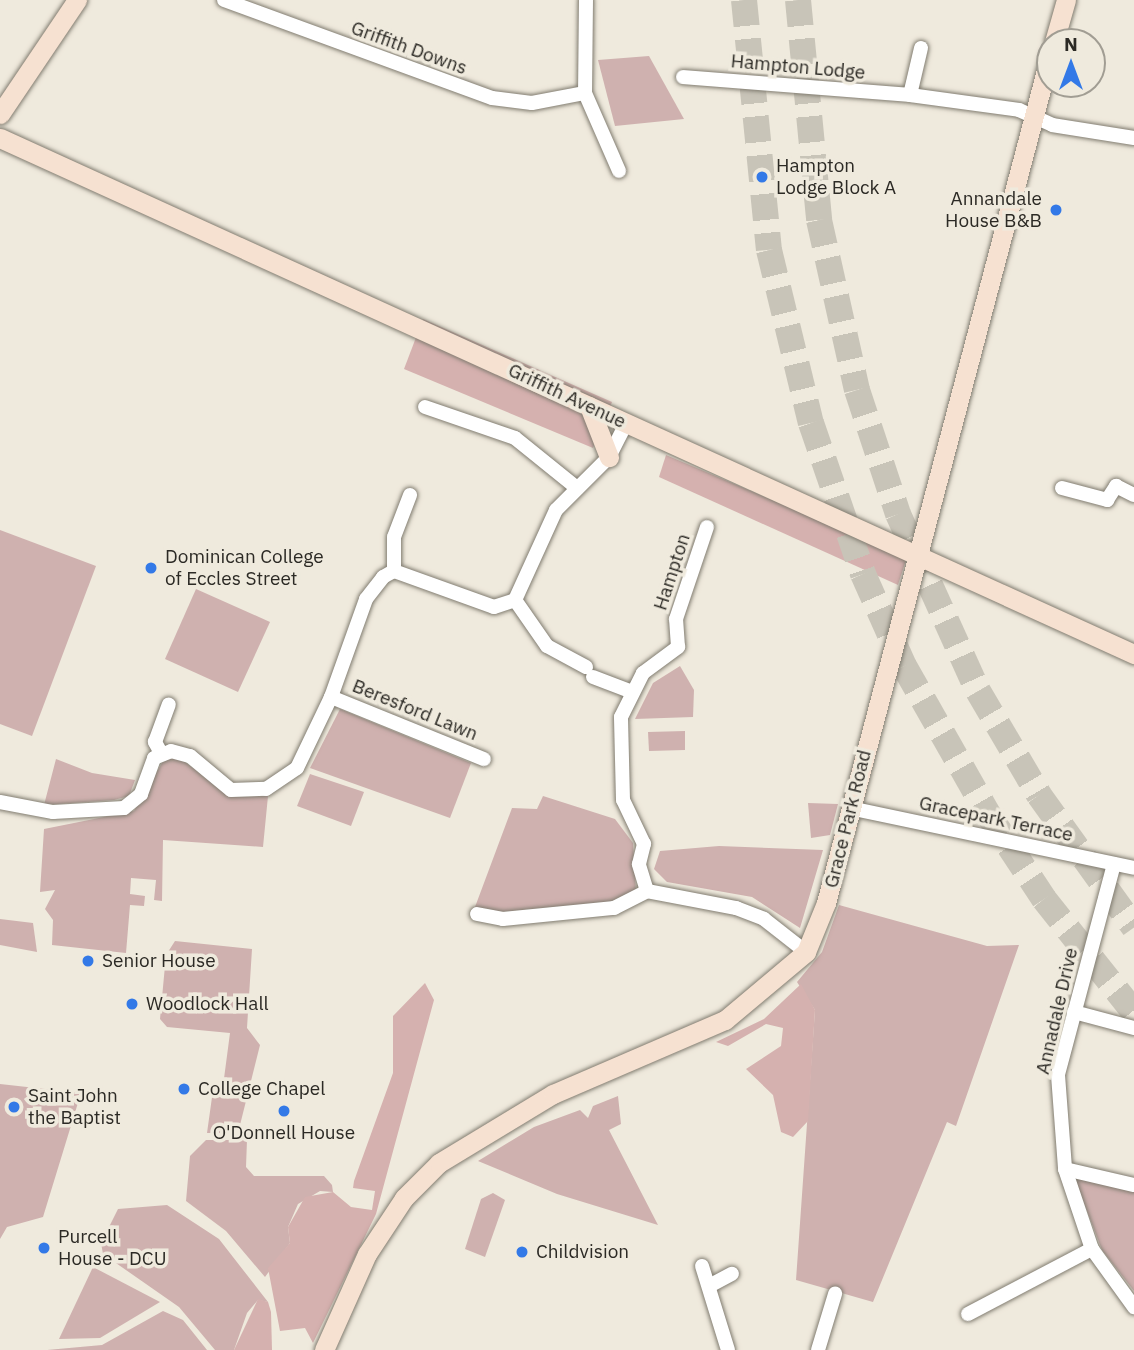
<!DOCTYPE html>
<html>
<head>
<meta charset="utf-8">
<style>
  body { margin:0 }
  #map { position:relative; width:1134px; height:1350px; overflow:hidden; background:#efeadd; font-family:"IBM Plex Sans",sans-serif }
  div>[style] { position:absolute }
  .green>* { inset:0; background:#cfb1af }
  .forest>* { inset:0; background:#d5b1af }
  .highway-tunnel>* { height:26px; margin-top:-13px; transform-origin:0; background:repeating-linear-gradient(90deg,#c8c4b8 0 26px,transparent 0 39px) }
  .roads { filter:drop-shadow(0 0 2px #817c70) drop-shadow(0 0 2px #817c70) }
  .street>* { height:14px; margin:-7px; padding:0 7px; transform-origin:7px; border-radius:7px; background:#fff }
  .secondary>* { height:19px; margin:-9.5px; padding:0 9.5px; transform-origin:9.5px; border-radius:9.5px; background:#f6e1d1 }
  .dots>* { width:19px; height:19px; translate:-50% -50%; box-sizing:border-box; border:4px solid #efeadd; border-radius:50% }
  span { translate:-50% -50%; white-space:nowrap; text-align:center; line-height:1.15; -webkit-text-stroke:7px #efeadd; paint-order:stroke }
  .street-label { font-size:19px; color:#2c2a25 }
  .poi-label { font-size:19px; color:#2c2a25 }
  .left { translate:0 -50%; text-align:left }
  .right { translate:-100% -50%; text-align:right }
  .north { position:absolute; left:1036px; top:28px; width:70px; height:70px; box-sizing:border-box; background:#efeadd; border:2px solid #a19d93; border-radius:50%; rotate:0deg; font-size:19px; font-weight:700; line-height:28px; text-align:center; color:#2c2a25 }
  .north::after { content:''; display:block; margin:auto; width:24px; height:32px; background:#3379e7; clip-path:polygon(50% 0,100% 100%,50% 72%,0 100%) }
</style>
</head>
<body>
<div id="map">
  <div class="green">
    <i style="clip-path:polygon(649px 56px,684px 119px,615px 126px,598px 60px)"></i>
    <i style="clip-path:polygon(0 530px,96px 566px,32px 736px,0 724px)"></i>
    <i style="clip-path:polygon(196px 589px,270px 622px,238px 692px,165px 659px)"></i>
    <i style="clip-path:polygon(680px 666px,694px 690px,693px 717px,635px 719px,653px 683px)"></i>
    <i style="clip-path:polygon(340px 709px,471px 763px,450px 818px,310px 768px)"></i>
    <i style="clip-path:polygon(685px 731px,685px 750px,649px 751px,648px 732px)"></i>
    <i style="clip-path:polygon(165px 758px,180px 758px,230px 797px,268px 796px,263px 847px,163px 840px,162px 901px,154px 900px,156px 880px,131px 878px,130px 894px,145px 896px,144px 906px,130px 905px,126px 953px,52px 945px,53px 920px,45px 909px,55px 890px,40px 892px,44px 829px,134px 811px)"></i>
    <i style="clip-path:polygon(56px 759px,92px 773px,135px 780px,129px 796px,114px 800px,44px 805px)"></i>
    <i style="clip-path:polygon(310px 774px,364px 792px,351px 826px,297px 806px)"></i>
    <i style="clip-path:polygon(543px 796px,615px 819px,633px 843px,636px 892px,612px 902px,492px 913px,475px 907px,512px 808px,537px 809px)"></i>
    <i style="clip-path:polygon(808px 803px,838px 804px,830px 835px,811px 838px)"></i>
    <i style="clip-path:polygon(719px 846px,823px 850px,800px 928px,752px 897px,667px 882px,654px 869px,660px 851px)"></i>
    <i style="clip-path:polygon(839px 905px,987px 946px,1019px 945px,956px 1126px,947px 1122px,873px 1302px,796px 1280px,815px 1010px,797px 982px,822px 952px)"></i>
    <i style="clip-path:polygon(0 919px,33px 923px,37px 952px,0 945px)"></i>
    <i style="clip-path:polygon(175px 941px,252px 949px,247px 1028px,260px 1045px,238px 1133px,207px 1133px,213px 1090px,223px 1086px,230px 1033px,167px 1027px,160px 1019px,166px 955px)"></i>
    <i style="clip-path:polygon(0 1084px,81px 1093px,43px 1217px,7px 1227px,0 1239px)"></i>
    <i style="clip-path:polygon(618px 1096px,621px 1124px,609px 1130px,658px 1225px,557px 1194px,478px 1161px,534px 1127px,580px 1110px,588px 1118px,593px 1106px)"></i>
    <i style="clip-path:polygon(206px 1140px,247px 1140px,246px 1167px,254px 1176px,324px 1176px,332px 1185px,333px 1192px,320px 1191px,298px 1204px,288px 1227px,290px 1243px,265px 1277px,226px 1231px,186px 1201px,190px 1156px)"></i>
    <i style="clip-path:polygon(1074px 1177px,1134px 1191px,1134px 1291px,1102px 1250px)"></i>
    <i style="clip-path:polygon(493px 1193px,505px 1200px,485px 1257px,465px 1249px,481px 1199px)"></i>
    <i style="clip-path:polygon(167px 1205px,219px 1239px,268px 1302px,258px 1300px,247px 1313px,234px 1350px,215px 1350px,179px 1307px,103px 1254px,101px 1243px,118px 1209px)"></i>
    <i style="clip-path:polygon(93px 1267px,160px 1302px,100px 1338px,59px 1339px)"></i>
    <i style="clip-path:polygon(163px 1311px,183px 1320px,207px 1350px,47px 1350px,102px 1345px)"></i>
  </div>
  <div class="forest">
    <i style="clip-path:polygon(423px 319px,612px 402px,593px 448px,404px 369px)"></i>
    <i style="clip-path:polygon(666px 455px,907px 557px,898px 585px,659px 477px)"></i>
    <i style="clip-path:polygon(425px 983px,434px 1000px,376px 1214px,313px 1343px,305px 1328px,280px 1331px,268px 1268px,290px 1243px,288px 1227px,305px 1197px,333px 1192px,351px 1207px,372px 1210px,375px 1191px,353px 1188px,354px 1181px,393px 1073px,393px 1016px)"></i>
    <i style="clip-path:polygon(801px 984px,815px 1010px,808px 1121px,793px 1137px,781px 1132px,773px 1095px,746px 1069px,781px 1046px,783px 1028px,766px 1024px,728px 1046px,716px 1042px,764px 1019px)"></i>
    <i style="clip-path:polygon(258px 1299px,268px 1302px,271px 1312px,272px 1350px,234px 1350px)"></i>
  </div>
  <div class="highway-tunnel">
    <i style="left:744px;top:0;width:251px;rotate:84.3deg"></i>
    <i style="left:769px;top:250px;width:178px;rotate:76.4deg"></i>
    <i style="left:811px;top:423px;width:160px;rotate:71deg"></i>
    <i style="left:863px;top:574px;width:101px;rotate:66deg"></i>
    <i style="left:904px;top:666px;width:170px;rotate:60.4deg"></i>
    <i style="left:988px;top:814px;width:102px;rotate:56.6deg"></i>
    <i style="left:1044px;top:899px;width:144px;rotate:51.5deg"></i>
    <i style="left:798px;top:0;width:221px;rotate:84.5deg"></i>
    <i style="left:819px;top:220px;width:174px;rotate:77.4deg"></i>
    <i style="left:857px;top:390px;width:131px;rotate:71.7deg"></i>
    <i style="left:898px;top:514px;width:194px;rotate:65.7deg"></i>
    <i style="left:978px;top:691px;width:121px;rotate:59.6deg"></i>
    <i style="left:1039px;top:795px;width:163px;rotate:54.3deg"></i>
  </div>
  <div class="roads">
    <div class="street">
      <i style="left:224px;top:0;width:285px;rotate:20.1deg"></i>
      <i style="left:492px;top:98px;width:40px;rotate:7.1deg"></i>
      <i style="left:532px;top:103px;width:54px;rotate:-10.7deg"></i>
      <i style="left:586px;top:0;width:93px;rotate:90.6deg"></i>
      <i style="left:585px;top:93px;width:85px;rotate:66.4deg"></i>
      <i style="left:921px;top:48px;width:48px;rotate:103.2deg"></i>
      <i style="left:910px;top:95px;width:110px;rotate:7.8deg"></i>
      <i style="left:1019px;top:110px;width:36px;rotate:24deg"></i>
      <i style="left:1052px;top:125px;width:83px;rotate:9deg"></i>
      <i style="left:683px;top:77px;width:228px;rotate:4.5deg"></i>
      <i style="left:425px;top:407px;width:95px;rotate:19deg"></i>
      <i style="left:515px;top:438px;width:80px;rotate:38.9deg"></i>
      <i style="left:1062px;top:488px;width:47px;rotate:14.9deg"></i>
      <i style="left:1107px;top:500px;width:17px;rotate:-57deg"></i>
      <i style="left:1116px;top:486px;width:20px;rotate:27deg"></i>
      <i style="left:394px;top:571px;width:34px;rotate:-90deg"></i>
      <i style="left:394px;top:537px;width:45px;rotate:-69.1deg"></i>
      <i style="left:586px;top:667px;width:44px;rotate:-151.7deg"></i>
      <i style="left:547px;top:646px;width:56px;rotate:-124.8deg"></i>
      <i style="left:515px;top:600px;width:99px;rotate:-65.5deg"></i>
      <i style="left:556px;top:510px;width:75px;rotate:-45deg"></i>
      <i style="left:609px;top:457px;width:38px;rotate:-63deg"></i>
      <i style="left:593px;top:677px;width:40px;rotate:21deg"></i>
      <i style="left:331px;top:697px;width:165px;rotate:22.1deg"></i>
      <i style="left:161px;top:753px;width:13px;rotate:-119deg"></i>
      <i style="left:155px;top:742px;width:40px;rotate:-69.8deg"></i>
      <i style="left:0;top:802px;width:54px;rotate:10.7deg"></i>
      <i style="left:53px;top:812px;width:71px;rotate:-3.2deg"></i>
      <i style="left:124px;top:808px;width:22px;rotate:-39deg"></i>
      <i style="left:141px;top:794px;width:38px;rotate:-70deg"></i>
      <i style="left:154px;top:758px;width:18px;rotate:-22deg"></i>
      <i style="left:171px;top:751px;width:20px;rotate:15deg"></i>
      <i style="left:190px;top:756px;width:53px;rotate:39.7deg"></i>
      <i style="left:231px;top:790px;width:35px;rotate:-2deg"></i>
      <i style="left:266px;top:789px;width:37px;rotate:-34deg"></i>
      <i style="left:297px;top:768px;width:79px;rotate:-64.4deg"></i>
      <i style="left:331px;top:697px;width:104px;rotate:-70.3deg"></i>
      <i style="left:366px;top:599px;width:28px;rotate:-52deg"></i>
      <i style="left:383px;top:577px;width:13px;rotate:-29deg"></i>
      <i style="left:394px;top:571px;width:106px;rotate:19.8deg"></i>
      <i style="left:494px;top:607px;width:22px;rotate:-18deg"></i>
      <i style="left:850px;top:808px;width:290px;rotate:11.9deg"></i>
      <i style="left:1114px;top:864px;width:218px;rotate:104.9deg"></i>
      <i style="left:1058px;top:1075px;width:94px;rotate:85.7deg"></i>
      <i style="left:1065px;top:1169px;width:84px;rotate:71.4deg"></i>
      <i style="left:1092px;top:1249px;width:72px;rotate:54.1deg"></i>
      <i style="left:647px;top:891px;width:28px;rotate:-107deg"></i>
      <i style="left:639px;top:864px;width:21px;rotate:-76deg"></i>
      <i style="left:644px;top:844px;width:49px;rotate:-115.5deg"></i>
      <i style="left:623px;top:800px;width:83px;rotate:-91.4deg"></i>
      <i style="left:621px;top:717px;width:49px;rotate:-63.4deg"></i>
      <i style="left:643px;top:673px;width:44px;rotate:-36.6deg"></i>
      <i style="left:678px;top:647px;width:28px;rotate:-94deg"></i>
      <i style="left:676px;top:619px;width:97px;rotate:-71.4deg"></i>
      <i style="left:477px;top:914px;width:26px;rotate:11deg"></i>
      <i style="left:503px;top:919px;width:112px;rotate:-5.7deg"></i>
      <i style="left:614px;top:908px;width:37px;rotate:-27deg"></i>
      <i style="left:647px;top:891px;width:91px;rotate:10.8deg"></i>
      <i style="left:736px;top:908px;width:30px;rotate:21deg"></i>
      <i style="left:764px;top:919px;width:53px;rotate:38.2deg"></i>
      <i style="left:1074px;top:1012px;width:62px;rotate:14.9deg"></i>
      <i style="left:1065px;top:1169px;width:71px;rotate:13.1deg"></i>
      <i style="left:702px;top:1266px;width:88px;rotate:72.8deg"></i>
      <i style="left:709px;top:1286px;width:26px;rotate:-28deg"></i>
      <i style="left:968px;top:1314px;width:140px;rotate:-27.7deg"></i>
      <i style="left:818px;top:1350px;width:59px;rotate:-73.1deg"></i>
    </div>
    <div class="secondary">
      <i style="left:1054px;top:42px;width:44px;rotate:-74.1deg"></i>
      <i style="left:0;top:114px;width:138px;rotate:-56deg"></i>
      <i style="left:0;top:138px;width:1246px;rotate:24.47deg"></i>
      <i style="left:589px;top:406px;width:55px;rotate:68.6deg"></i>
      <i style="left:324px;top:1350px;width:105px;rotate:-65.9deg"></i>
      <i style="left:367px;top:1254px;width:67px;rotate:-56.5deg"></i>
      <i style="left:404px;top:1198px;width:49px;rotate:-45deg"></i>
      <i style="left:439px;top:1163px;width:133px;rotate:-31.2deg"></i>
      <i style="left:553px;top:1094px;width:187px;rotate:-23.3deg"></i>
      <i style="left:725px;top:1020px;width:106px;rotate:-40deg"></i>
      <i style="left:806px;top:952px;width:53px;rotate:-67.8deg"></i>
      <i style="left:826px;top:903px;width:877px;rotate:-75.2deg"></i>
    </div>
  </div>
  <div class="dots">
    <i style="left:762px;top:177px;background:#3379e7"></i>
    <i style="left:1056px;top:210px;background:#3379e7"></i>
    <i style="left:151px;top:568px;background:#3379e7"></i>
    <i style="left:88px;top:961px;background:#3379e7"></i>
    <i style="left:132px;top:1004px;background:#3379e7"></i>
    <i style="left:184px;top:1089px;background:#3379e7"></i>
    <i style="left:14px;top:1107px;background:#3379e7"></i>
    <i style="left:284px;top:1111px;background:#3379e7"></i>
    <i style="left:44px;top:1248px;background:#3379e7"></i>
    <i style="left:522px;top:1252px;background:#3379e7"></i>
  </div>
  <div class="street-label">
    <span style="left:409px;top:48px;rotate:20deg">Griffith Downs</span>
    <span style="left:798px;top:67px;rotate:5deg">Hampton Lodge</span>
    <span style="left:567px;top:396px;rotate:25deg">Griffith Avenue</span>
    <span style="left:672px;top:572px;rotate:-72deg">Hampton</span>
    <span style="left:415px;top:710px;rotate:22deg">Beresford Lawn</span>
    <span style="left:848px;top:819px;rotate:-76deg">Grace Park Road</span>
    <span style="left:996px;top:819px;rotate:12deg">Gracepark Terrace</span>
    <span style="left:1057px;top:1011px;rotate:-77deg">Annadale Drive</span>
  </div>
  <div class="poi-label">
    <span class="left" style="left:776px;top:177px">Hampton<br>Lodge Block A</span>
    <span class="right" style="left:1042px;top:210px">Annandale<br>House B&amp;B</span>
    <span class="left" style="left:165px;top:568px">Dominican College<br>of Eccles Street</span>
    <span class="left" style="left:102px;top:961px">Senior House</span>
    <span class="left" style="left:146px;top:1004px">Woodlock Hall</span>
    <span class="left" style="left:198px;top:1089px">College Chapel</span>
    <span class="left" style="left:28px;top:1107px">Saint John<br>the Baptist</span>
    <span style="left:284px;top:1133px">O'Donnell House</span>
    <span class="left" style="left:58px;top:1248px">Purcell<br>House - DCU</span>
    <span class="left" style="left:536px;top:1252px">Childvision</span>
  </div>
  <div class="north">N</div>
</div>
</body>
</html>
